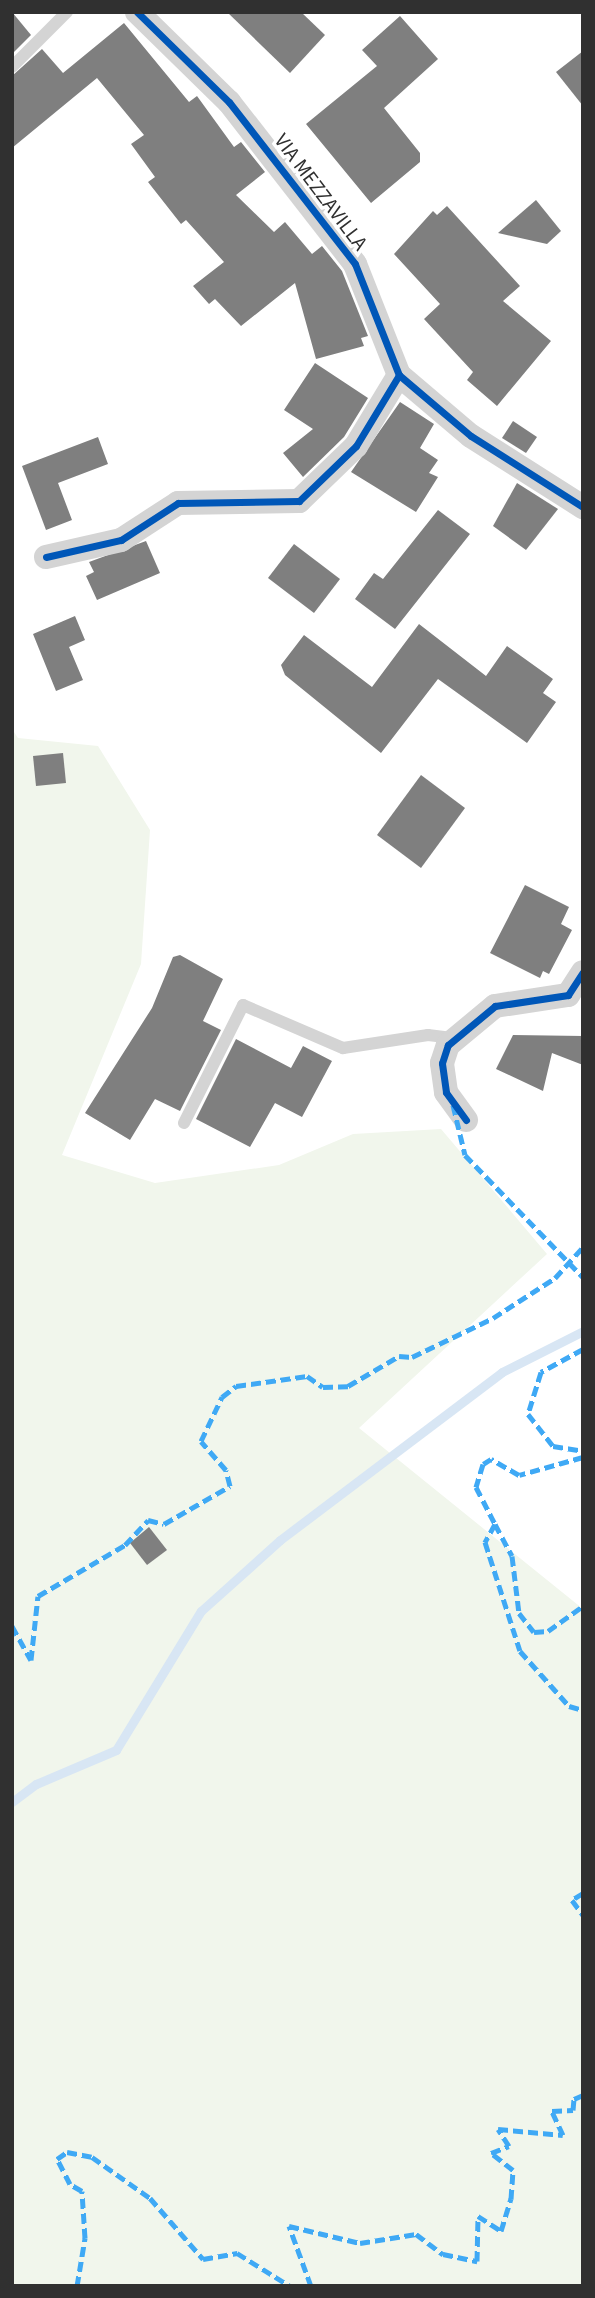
<!DOCTYPE html>
<html>
<head>
<meta charset="utf-8">
<style>
  body { margin:0 }
  #map { position:relative; width:595px; height:2298px; overflow:hidden; background:#fff; font-family:"Source Sans 3",sans-serif }
  div>[style] { position:absolute }
  .green>* { inset:0; background:#f1f6ec }
  .stream>* { height:9px; margin:-4.5px; padding:0 4.5px; transform-origin:4.5px; border-radius:4.5px; background:#d8e6f4 }
  .building>* { inset:0; background:#7f7f7f }
  .service>* { height:12px; margin:-6px; padding:0 6px; transform-origin:6px; border-radius:6px; background:#d4d4d4 }
  .minor>* { height:24px; margin:-12px; padding:0 12px; transform-origin:12px; border-radius:12px; background:#d4d4d4 }
  .quiet>* { height:5px; margin-top:-2.5px; transform-origin:0; background:repeating-linear-gradient(90deg,#3fa9f5 0 10px,transparent 0 15px) }
  .cycleway>* { height:7px; margin:-3.5px; padding:0 3.5px; transform-origin:3.5px; border-radius:3.5px; background:#0057b8 }
  span { translate:-50% -50%; white-space:nowrap; text-align:center; line-height:1.15; -webkit-text-stroke:7px #fff; paint-order:stroke }
  .street-label { font-size:21px; color:#303030 }
  .frame { position:absolute; inset:0; border:14px solid #303030; pointer-events:none }
</style>
</head>
<body>
<div id="map">
  <div class="green">
    <i style="clip-path:polygon(12px 729px,18px 738px,98px 746px,150px 830px,141px 964px,62px 1155px,155px 1183px,279px 1165px,353px 1134px,441px 1129px,547px 1254px,359px 1428px,583px 1609px,583px 2286px,12px 2286px)"></i>
  </div>
  <div class="stream">
    <i style="left:12px;top:1802px;width:30px;rotate:-37deg"></i>
    <i style="left:36px;top:1784px;width:87px;rotate:-23deg"></i>
    <i style="left:116px;top:1750px;width:163px;rotate:-58.6deg"></i>
    <i style="left:201px;top:1611px;width:106px;rotate:-41.9deg"></i>
    <i style="left:280px;top:1540px;width:278px;rotate:-37.1deg"></i>
    <i style="left:502px;top:1372px;width:91px;rotate:-26.8deg"></i>
  </div>
  <div class="building">
    <i style="clip-path:polygon(12px 12px,31px 35px,12px 54px)"></i>
    <i style="clip-path:polygon(227px 12px,301px 12px,325px 35px,290px 73px)"></i>
    <i style="clip-path:polygon(400px 16px,438px 59px,384px 108px,420px 153px,420px 162px,371px 203px,306px 124px,377px 66px,362px 50px)"></i>
    <i style="clip-path:polygon(124px 23px,189px 102px,197px 96px,234px 147px,241px 142px,265px 172px,236px 195px,274px 232px,285px 222px,312px 254px,322px 246px,342px 271px,368px 336px,361px 338px,364px 346px,316px 359px,295px 283px,241px 326px,215px 299px,209px 304px,193px 286px,224px 262px,186px 220px,181px 224px,148px 182px,155px 177px,131px 144px,144px 135px,97px 78px,12px 148px,12px 76px,42px 49px,63px 73px)"></i>
    <i style="clip-path:polygon(583px 51px,583px 106px,556px 72px)"></i>
    <i style="clip-path:polygon(536px 200px,561px 231px,547px 244px,498px 233px)"></i>
    <i style="clip-path:polygon(447px 206px,520px 286px,503px 301px,551px 341px,497px 406px,467px 380px,473px 372px,424px 319px,440px 304px,394px 254px,433px 211px,437px 215px)"></i>
    <i style="clip-path:polygon(315px 363px,368px 398px,344px 437px,303px 477px,283px 453px,313px 429px,284px 410px)"></i>
    <i style="clip-path:polygon(400px 402px,434px 424px,420px 448px,438px 460px,429px 473px,438px 477px,416px 512px,351px 472px)"></i>
    <i style="clip-path:polygon(513px 421px,537px 437px,526px 453px,502px 438px)"></i>
    <i style="clip-path:polygon(98px 437px,108px 464px,58px 483px,72px 520px,46px 530px,22px 466px)"></i>
    <i style="clip-path:polygon(517px 483px,558px 509px,526px 550px,493px 526px)"></i>
    <i style="clip-path:polygon(438px 510px,470px 534px,395px 629px,355px 599px,374px 573px,383px 579px)"></i>
    <i style="clip-path:polygon(146px 541px,160px 573px,97px 600px,86px 576px,94px 572px,89px 562px)"></i>
    <i style="clip-path:polygon(294px 544px,340px 579px,314px 613px,268px 578px)"></i>
    <i style="clip-path:polygon(75px 616px,85px 640px,69px 647px,83px 680px,56px 691px,33px 634px)"></i>
    <i style="clip-path:polygon(419px 624px,486px 676px,507px 646px,553px 679px,543px 693px,556px 702px,527px 743px,438px 679px,381px 753px,285px 675px,281px 665px,304px 635px,372px 687px)"></i>
    <i style="clip-path:polygon(63px 753px,66px 783px,36px 786px,33px 756px)"></i>
    <i style="clip-path:polygon(421px 775px,465px 808px,421px 868px,377px 835px)"></i>
    <i style="clip-path:polygon(525px 885px,569px 907px,561px 924px,572px 930px,549px 974px,543px 971px,540px 978px,490px 953px)"></i>
    <i style="clip-path:polygon(180px 955px,223px 979px,203px 1021px,221px 1030px,180px 1111px,155px 1099px,130px 1140px,85px 1113px,152px 1008px,173px 957px)"></i>
    <i style="clip-path:polygon(583px 1036px,583px 1065px,552px 1053px,543px 1091px,496px 1069px,513px 1035px)"></i>
    <i style="clip-path:polygon(236px 1039px,291px 1068px,303px 1046px,332px 1061px,302px 1117px,275px 1103px,250px 1147px,196px 1119px)"></i>
    <i style="clip-path:polygon(149px 1527px,167px 1550px,147px 1565px,130px 1543px)"></i>
  </div>
  <div class="service">
    <i style="left:12px;top:67px;width:78px;rotate:-45deg"></i>
    <i style="left:184px;top:1123px;width:132px;rotate:-63.4deg"></i>
    <i style="left:243px;top:1005px;width:109px;rotate:23.3deg"></i>
    <i style="left:343px;top:1048px;width:86px;rotate:-8.7deg"></i>
    <i style="left:428px;top:1035px;width:26px;rotate:7deg"></i>
  </div>
  <div class="minor">
    <i style="left:137px;top:12px;width:129px;rotate:44.4deg"></i>
    <i style="left:229px;top:102px;width:205px;rotate:52.1deg"></i>
    <i style="left:355px;top:264px;width:119px;rotate:68.4deg"></i>
    <i style="left:399px;top:375px;width:94px;rotate:40.3deg"></i>
    <i style="left:471px;top:436px;width:133px;rotate:32.4deg"></i>
    <i style="left:46px;top:557px;width:77px;rotate:-12.8deg"></i>
    <i style="left:121px;top:540px;width:68px;rotate:-33deg"></i>
    <i style="left:178px;top:503px;width:121px;rotate:-0.9deg"></i>
    <i style="left:299px;top:501px;width:79px;rotate:-44deg"></i>
    <i style="left:356px;top:446px;width:83px;rotate:-58.8deg"></i>
    <i style="left:466px;top:1120px;width:34px;rotate:-126deg"></i>
    <i style="left:446px;top:1092px;width:29px;rotate:-98deg"></i>
    <i style="left:442px;top:1063px;width:19px;rotate:-72deg"></i>
    <i style="left:448px;top:1045px;width:61px;rotate:-39.7deg"></i>
    <i style="left:495px;top:1006px;width:74px;rotate:-8.6deg"></i>
    <i style="left:568px;top:995px;width:27px;rotate:-57deg"></i>
  </div>
  <div class="quiet">
    <i style="left:453px;top:1105px;width:51px;rotate:76.5deg"></i>
    <i style="left:465px;top:1155px;width:170px;rotate:46deg"></i>
    <i style="left:583px;top:1349px;width:48px;rotate:151.3deg"></i>
    <i style="left:541px;top:1372px;width:44px;rotate:107.2deg"></i>
    <i style="left:528px;top:1414px;width:41px;rotate:52deg"></i>
    <i style="left:553px;top:1446px;width:30px;rotate:9deg"></i>
    <i style="left:583px;top:1457px;width:66px;rotate:164.3deg"></i>
    <i style="left:519px;top:1475px;width:32px;rotate:-150deg"></i>
    <i style="left:491px;top:1459px;width:9px;rotate:148deg"></i>
    <i style="left:483px;top:1464px;width:24px;rotate:107deg"></i>
    <i style="left:476px;top:1487px;width:42px;rotate:62.8deg"></i>
    <i style="left:495px;top:1524px;width:21px;rotate:119deg"></i>
    <i style="left:485px;top:1542px;width:114px;rotate:72.2deg"></i>
    <i style="left:520px;top:1651px;width:74px;rotate:48.3deg"></i>
    <i style="left:569px;top:1706px;width:15px;rotate:16deg"></i>
    <i style="left:495px;top:1524px;width:36px;rotate:62deg"></i>
    <i style="left:512px;top:1556px;width:57px;rotate:83deg"></i>
    <i style="left:519px;top:1613px;width:24px;rotate:52deg"></i>
    <i style="left:534px;top:1632px;width:14px;rotate:-4deg"></i>
    <i style="left:548px;top:1631px;width:43px;rotate:-35.5deg"></i>
    <i style="left:12px;top:1626px;width:39px;rotate:61deg"></i>
    <i style="left:31px;top:1660px;width:64px;rotate:-83.8deg"></i>
    <i style="left:38px;top:1596px;width:101px;rotate:-30.4deg"></i>
    <i style="left:125px;top:1545px;width:34px;rotate:-47deg"></i>
    <i style="left:148px;top:1520px;width:16px;rotate:14deg"></i>
    <i style="left:164px;top:1524px;width:76px;rotate:-29.9deg"></i>
    <i style="left:230px;top:1486px;width:16px;rotate:-104deg"></i>
    <i style="left:226px;top:1470px;width:38px;rotate:-131deg"></i>
    <i style="left:201px;top:1441px;width:49px;rotate:-64.5deg"></i>
    <i style="left:222px;top:1397px;width:18px;rotate:-38deg"></i>
    <i style="left:236px;top:1386px;width:72px;rotate:-8deg"></i>
    <i style="left:307px;top:1376px;width:19px;rotate:35deg"></i>
    <i style="left:323px;top:1387px;width:25px;rotate:-2deg"></i>
    <i style="left:348px;top:1386px;width:59px;rotate:-30.5deg"></i>
    <i style="left:399px;top:1356px;width:13px;rotate:4deg"></i>
    <i style="left:412px;top:1357px;width:90px;rotate:-25.7deg"></i>
    <i style="left:493px;top:1318px;width:74px;rotate:-32.8deg"></i>
    <i style="left:555px;top:1278px;width:42px;rotate:-47.9deg"></i>
    <i style="left:583px;top:1893px;width:13px;rotate:148deg"></i>
    <i style="left:572px;top:1900px;width:19px;rotate:54deg"></i>
    <i style="left:77px;top:2286px;width:49px;rotate:-80.5deg"></i>
    <i style="left:85px;top:2238px;width:47px;rotate:-93.7deg"></i>
    <i style="left:82px;top:2191px;width:14px;rotate:-150deg"></i>
    <i style="left:70px;top:2184px;width:28px;rotate:-117deg"></i>
    <i style="left:57px;top:2159px;width:12px;rotate:-35deg"></i>
    <i style="left:67px;top:2152px;width:25px;rotate:11deg"></i>
    <i style="left:92px;top:2157px;width:71px;rotate:35.3deg"></i>
    <i style="left:150px;top:2198px;width:81px;rotate:49deg"></i>
    <i style="left:203px;top:2259px;width:35px;rotate:-10deg"></i>
    <i style="left:237px;top:2253px;width:62px;rotate:31.9deg"></i>
    <i style="left:311px;top:2286px;width:64px;rotate:-110.1deg"></i>
    <i style="left:289px;top:2226px;width:73px;rotate:13.5deg"></i>
    <i style="left:360px;top:2243px;width:57px;rotate:-9.1deg"></i>
    <i style="left:416px;top:2234px;width:34px;rotate:37deg"></i>
    <i style="left:443px;top:2254px;width:35px;rotate:12deg"></i>
    <i style="left:477px;top:2261px;width:45px;rotate:-88.7deg"></i>
    <i style="left:478px;top:2216px;width:27px;rotate:33deg"></i>
    <i style="left:501px;top:2231px;width:34px;rotate:-73deg"></i>
    <i style="left:511px;top:2199px;width:29px;rotate:-86deg"></i>
    <i style="left:513px;top:2170px;width:28px;rotate:-142deg"></i>
    <i style="left:491px;top:2153px;width:19px;rotate:-21deg"></i>
    <i style="left:509px;top:2146px;width:20px;rotate:-123deg"></i>
    <i style="left:498px;top:2129px;width:65px;rotate:5.3deg"></i>
    <i style="left:563px;top:2135px;width:26px;rotate:-115deg"></i>
    <i style="left:552px;top:2111px;width:21px;rotate:-3deg"></i>
    <i style="left:573px;top:2110px;width:11px;rotate:-85deg"></i>
    <i style="left:574px;top:2099px;width:10px;rotate:-24deg"></i>
  </div>
  <div class="cycleway">
    <i style="left:137px;top:12px;width:129px;rotate:44.4deg"></i>
    <i style="left:229px;top:102px;width:205px;rotate:52.1deg"></i>
    <i style="left:355px;top:264px;width:119px;rotate:68.4deg"></i>
    <i style="left:399px;top:375px;width:94px;rotate:40.3deg"></i>
    <i style="left:471px;top:436px;width:133px;rotate:32.4deg"></i>
    <i style="left:46px;top:557px;width:77px;rotate:-12.8deg"></i>
    <i style="left:121px;top:540px;width:68px;rotate:-33deg"></i>
    <i style="left:178px;top:503px;width:121px;rotate:-0.9deg"></i>
    <i style="left:299px;top:501px;width:79px;rotate:-44deg"></i>
    <i style="left:356px;top:446px;width:83px;rotate:-58.8deg"></i>
    <i style="left:466px;top:1120px;width:34px;rotate:-126deg"></i>
    <i style="left:446px;top:1092px;width:29px;rotate:-98deg"></i>
    <i style="left:442px;top:1063px;width:19px;rotate:-72deg"></i>
    <i style="left:448px;top:1045px;width:61px;rotate:-39.7deg"></i>
    <i style="left:495px;top:1006px;width:74px;rotate:-8.6deg"></i>
    <i style="left:568px;top:995px;width:27px;rotate:-57deg"></i>
  </div>
  <div class="street-label">
    <span style="left:321px;top:192px;rotate:53deg">VIA MEZZAVILLA</span>
  </div>
  <div class="frame"></div>
</div>
</body>
</html>
